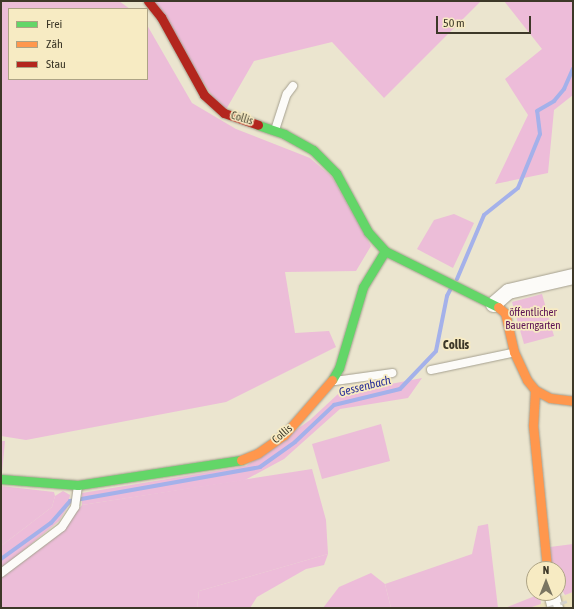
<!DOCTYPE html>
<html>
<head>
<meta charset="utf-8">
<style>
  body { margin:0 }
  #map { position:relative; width:574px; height:609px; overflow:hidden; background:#ebe5cf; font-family:"Asap Condensed",sans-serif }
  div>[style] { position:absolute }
  .built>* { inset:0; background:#ece1bd }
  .green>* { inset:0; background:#ecbdd8 }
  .forest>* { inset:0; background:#edbcd9 }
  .stream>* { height:4px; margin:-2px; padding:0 2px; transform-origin:2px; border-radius:2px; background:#a4b1ea }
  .roads { filter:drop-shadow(0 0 1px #a5a08f) drop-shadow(0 0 1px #a5a08f) }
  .lane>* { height:8px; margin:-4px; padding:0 4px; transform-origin:4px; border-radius:4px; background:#fcfbf8 }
  .street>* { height:15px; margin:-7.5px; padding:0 7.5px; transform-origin:7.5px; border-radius:7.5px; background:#fcfbf8 }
  .fast>* { height:9px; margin:-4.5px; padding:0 4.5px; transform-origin:4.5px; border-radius:4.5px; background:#63d668 }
  .slow>* { height:9px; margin:-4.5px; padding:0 4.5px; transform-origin:4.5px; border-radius:4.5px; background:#ff974d }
  .jam>* { height:9px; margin:-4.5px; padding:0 4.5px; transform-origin:4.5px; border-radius:4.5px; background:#b3261e }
  .rail>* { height:3px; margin-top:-1.5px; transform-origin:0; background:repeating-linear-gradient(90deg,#d4d2cc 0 7px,transparent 0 14px) }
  span { translate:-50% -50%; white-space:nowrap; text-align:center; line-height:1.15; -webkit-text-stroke:3.5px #f7ebc3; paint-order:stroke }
  .street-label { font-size:11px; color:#3d3828 }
  .park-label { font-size:11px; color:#5b1154 }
  .water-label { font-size:12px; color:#2b3299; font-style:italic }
  .quarter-label { font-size:13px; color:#3d3828; font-weight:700 }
  .frame { position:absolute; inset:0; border:2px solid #3d3828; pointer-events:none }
  .legend { position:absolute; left:8px; top:8px; width:140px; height:72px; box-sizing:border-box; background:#f7ebc3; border:1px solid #ada385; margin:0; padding:5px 7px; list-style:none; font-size:12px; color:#3d3828 }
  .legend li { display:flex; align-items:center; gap:8px; height:20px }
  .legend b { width:20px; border:1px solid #ada385 }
  .north { position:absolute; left:526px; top:561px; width:40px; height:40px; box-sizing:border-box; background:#f7ebc3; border:1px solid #ada385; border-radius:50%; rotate:0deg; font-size:11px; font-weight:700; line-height:16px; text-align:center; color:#3d3828 }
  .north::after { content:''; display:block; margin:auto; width:14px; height:18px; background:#7a7562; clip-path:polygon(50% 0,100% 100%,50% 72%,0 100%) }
  .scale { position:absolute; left:436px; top:16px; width:95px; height:18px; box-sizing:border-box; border:2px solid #3d3828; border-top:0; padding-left:5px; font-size:12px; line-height:14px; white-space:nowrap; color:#3d3828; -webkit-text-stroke:3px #f7ebc3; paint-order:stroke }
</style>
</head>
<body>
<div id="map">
  <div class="built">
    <i style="clip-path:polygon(573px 592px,573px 608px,529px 608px,565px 595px)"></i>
  </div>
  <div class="green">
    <i style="clip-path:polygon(1px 1px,119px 1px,130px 9px,9px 9px,9px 79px,147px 79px,147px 25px,192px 103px,236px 129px,310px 158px,332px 177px,371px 246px,356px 271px,285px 272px,295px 333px,329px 331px,336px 347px,226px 402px,26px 440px,1px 436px)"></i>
    <i style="clip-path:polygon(454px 214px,474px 223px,453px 268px,417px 249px,434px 220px)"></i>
    <i style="clip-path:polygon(542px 294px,554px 336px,524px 344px,512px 302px)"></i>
    <i style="clip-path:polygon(381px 424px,390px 461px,322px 479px,312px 444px)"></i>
    <i style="clip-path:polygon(1px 441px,5px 441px,2px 473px,1px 473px)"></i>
    <i style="clip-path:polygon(312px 469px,326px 520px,328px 554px,199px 591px,197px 608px,1px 608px,1px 578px,61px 533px,82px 505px)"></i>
    <i style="clip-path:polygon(1px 486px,54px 492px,55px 496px,52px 507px,1px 546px)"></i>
    <i style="clip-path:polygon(488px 524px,498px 608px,391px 608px,385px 584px,472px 554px,478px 526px)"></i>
    <i style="clip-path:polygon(573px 544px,573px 592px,565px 595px,558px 584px,558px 569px,552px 569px,550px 547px)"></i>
    <i style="clip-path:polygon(540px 594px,541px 604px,529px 608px,505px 608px)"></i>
  </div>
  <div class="forest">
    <i style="clip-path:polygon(148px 1px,481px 1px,384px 98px,332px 42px,254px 61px,224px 113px)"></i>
    <i style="clip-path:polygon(504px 1px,573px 1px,573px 95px,554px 110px,548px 173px,495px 184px,528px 115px,505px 79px,542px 49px)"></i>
    <i style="clip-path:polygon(422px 378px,408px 398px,340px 409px,284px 459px,245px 480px,82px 505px,82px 493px,246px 466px,310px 420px,338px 394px)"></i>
    <i style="clip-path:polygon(63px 491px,70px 495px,67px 508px,59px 521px,1px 569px,1px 546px,52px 507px,55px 496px)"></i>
    <i style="clip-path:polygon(328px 554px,324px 565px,306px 569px,257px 597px,250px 608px,197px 608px,199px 591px)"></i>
    <i style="clip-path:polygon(371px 573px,385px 584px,391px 608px,323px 608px,339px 587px)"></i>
  </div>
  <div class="stream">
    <i style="left:457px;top:279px;width:69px;rotate:-67.1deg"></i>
    <i style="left:484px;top:215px;width:43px;rotate:-38.5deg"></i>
    <i style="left:518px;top:188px;width:58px;rotate:-67.8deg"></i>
    <i style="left:540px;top:134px;width:23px;rotate:-97deg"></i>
    <i style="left:537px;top:111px;width:20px;rotate:-30deg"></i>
    <i style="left:554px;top:101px;width:16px;rotate:-50deg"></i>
    <i style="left:564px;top:89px;width:22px;rotate:-66deg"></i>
    <i style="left:1px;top:559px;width:62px;rotate:-35.8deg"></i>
    <i style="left:51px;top:523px;width:29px;rotate:-49deg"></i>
    <i style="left:70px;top:501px;width:193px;rotate:-10.1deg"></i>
    <i style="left:260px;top:467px;width:43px;rotate:-35.5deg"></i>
    <i style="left:295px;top:442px;width:54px;rotate:-43.5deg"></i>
    <i style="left:334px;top:405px;width:68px;rotate:-13.6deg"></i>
    <i style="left:400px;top:389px;width:52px;rotate:-46.5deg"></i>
    <i style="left:436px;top:351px;width:56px;rotate:-78.7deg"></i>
    <i style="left:447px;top:296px;width:7px;rotate:-63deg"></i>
  </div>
  <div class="roads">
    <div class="lane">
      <i style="left:275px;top:130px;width:38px;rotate:-72deg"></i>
      <i style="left:287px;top:94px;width:10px;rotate:-53deg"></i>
      <i style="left:431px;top:370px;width:83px;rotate:-11.9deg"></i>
      <i style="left:335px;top:381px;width:58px;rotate:-8deg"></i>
      <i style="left:1px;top:573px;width:76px;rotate:-37deg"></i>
      <i style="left:62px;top:527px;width:24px;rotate:-57deg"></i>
      <i style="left:75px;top:507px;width:21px;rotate:-82deg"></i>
    </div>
    <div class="street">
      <i style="left:493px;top:304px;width:20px;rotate:-41deg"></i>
      <i style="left:508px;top:291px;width:67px;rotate:-13deg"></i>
      <i style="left:551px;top:593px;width:16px;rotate:75deg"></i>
    </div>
    <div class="fast">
      <i style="left:258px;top:125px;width:28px;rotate:19deg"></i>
      <i style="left:284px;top:134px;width:33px;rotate:29deg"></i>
      <i style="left:313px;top:150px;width:33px;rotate:45deg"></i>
      <i style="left:336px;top:173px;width:67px;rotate:61.5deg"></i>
      <i style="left:368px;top:232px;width:25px;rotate:48deg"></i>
      <i style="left:385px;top:251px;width:126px;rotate:26.4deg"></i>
      <i style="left:332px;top:380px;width:14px;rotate:-60deg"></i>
      <i style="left:339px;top:368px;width:84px;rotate:-73.5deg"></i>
      <i style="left:363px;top:287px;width:42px;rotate:-58.6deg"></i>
      <i style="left:1px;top:479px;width:77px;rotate:4.5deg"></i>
      <i style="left:78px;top:485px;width:165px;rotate:-8.7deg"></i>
    </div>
    <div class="slow">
      <i style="left:498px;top:307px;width:9px;rotate:41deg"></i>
      <i style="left:505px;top:313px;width:40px;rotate:77deg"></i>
      <i style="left:514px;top:352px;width:31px;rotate:65deg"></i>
      <i style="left:527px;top:380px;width:13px;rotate:51deg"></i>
      <i style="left:535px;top:390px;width:17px;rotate:28deg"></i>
      <i style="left:550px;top:398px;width:23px;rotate:7deg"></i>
      <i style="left:535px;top:390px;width:35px;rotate:93deg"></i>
      <i style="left:533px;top:425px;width:145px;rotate:84.4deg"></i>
      <i style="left:241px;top:460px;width:18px;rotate:-22deg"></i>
      <i style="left:258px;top:453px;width:32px;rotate:-35deg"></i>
      <i style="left:284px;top:435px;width:73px;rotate:-48.9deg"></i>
    </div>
    <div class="jam">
      <i style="left:148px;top:1px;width:21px;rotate:51deg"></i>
      <i style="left:161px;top:17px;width:89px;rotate:61.1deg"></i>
      <i style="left:204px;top:95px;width:27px;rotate:42deg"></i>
      <i style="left:224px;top:113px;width:36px;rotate:19deg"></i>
    </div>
  </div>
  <div class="rail">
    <i style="left:547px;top:608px;width:28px;rotate:-19deg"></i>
  </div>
  <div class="street-label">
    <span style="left:242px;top:118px;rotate:17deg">Collis</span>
    <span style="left:282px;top:434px;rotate:-41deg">Collis</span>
  </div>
  <div class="park-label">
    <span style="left:533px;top:319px">öffentlicher<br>Bauerngarten</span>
  </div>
  <div class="water-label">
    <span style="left:365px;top:387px;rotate:-14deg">Gessenbach</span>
  </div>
  <div class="quarter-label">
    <span style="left:456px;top:345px">Collis</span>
  </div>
  <div class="frame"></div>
  <ul class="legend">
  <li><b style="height:5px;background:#63d668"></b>Frei</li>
  <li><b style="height:5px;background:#ff974d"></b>Zäh</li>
  <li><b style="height:5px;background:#b3261e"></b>Stau</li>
  </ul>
  <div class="north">N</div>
  <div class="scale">50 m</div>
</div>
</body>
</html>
